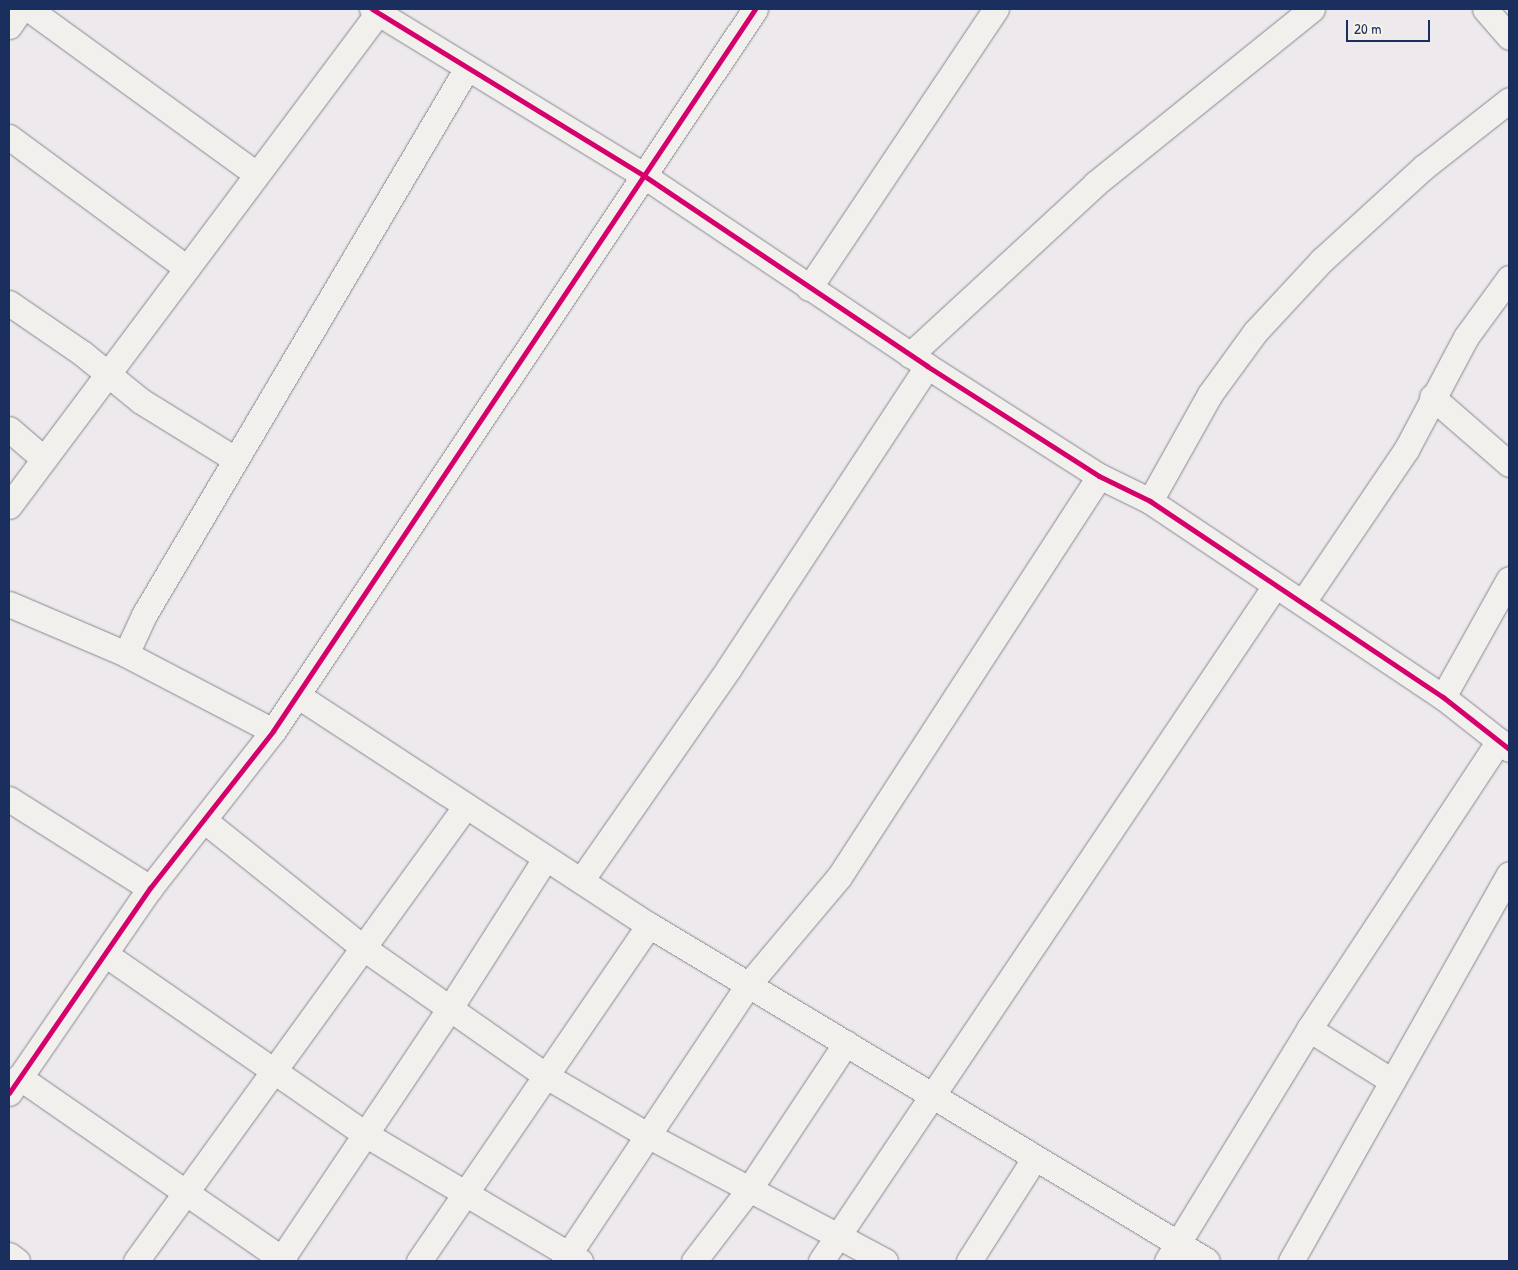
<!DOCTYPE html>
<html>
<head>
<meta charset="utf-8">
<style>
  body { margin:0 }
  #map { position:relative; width:1518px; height:1270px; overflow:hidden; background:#eee9ed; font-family:"Patrick Hand",sans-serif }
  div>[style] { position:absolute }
  .roads { filter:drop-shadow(0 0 1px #868892) drop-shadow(0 0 1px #868892) }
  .street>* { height:25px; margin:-12.5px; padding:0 12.5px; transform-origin:12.5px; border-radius:12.5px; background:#f1f0ed }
  .cycleway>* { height:5px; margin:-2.5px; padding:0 2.5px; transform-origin:2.5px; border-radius:2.5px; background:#d6006c }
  span { translate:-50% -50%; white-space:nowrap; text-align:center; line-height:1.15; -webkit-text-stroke:4.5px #f7f3e8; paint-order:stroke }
  .frame { position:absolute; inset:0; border:10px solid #1b2f5e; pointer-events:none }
  .scale { position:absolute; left:1346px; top:20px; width:84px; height:22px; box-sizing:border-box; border:2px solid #1b2f5e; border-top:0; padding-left:6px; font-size:15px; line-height:18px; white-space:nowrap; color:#1b2f5e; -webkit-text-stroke:4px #f7f3e8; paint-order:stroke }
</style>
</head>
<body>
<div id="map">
  <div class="roads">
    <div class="street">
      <i style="left:29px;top:9px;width:281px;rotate:36deg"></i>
      <i style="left:372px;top:9px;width:318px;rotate:31.5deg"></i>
      <i style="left:643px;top:175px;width:342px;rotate:33.9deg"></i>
      <i style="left:927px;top:366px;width:204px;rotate:32.6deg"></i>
      <i style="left:1099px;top:476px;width:57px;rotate:26.1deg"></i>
      <i style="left:1150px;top:501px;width:353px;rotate:33.8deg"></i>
      <i style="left:1443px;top:697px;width:84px;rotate:38.2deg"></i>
      <i style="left:1485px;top:9px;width:37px;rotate:49deg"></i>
      <i style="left:9px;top:26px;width:21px;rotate:-55deg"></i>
      <i style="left:9px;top:137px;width:221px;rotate:36.4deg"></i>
      <i style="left:809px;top:288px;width:336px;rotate:-56.2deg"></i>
      <i style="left:9px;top:303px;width:88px;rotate:34.4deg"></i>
      <i style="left:82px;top:353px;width:76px;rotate:39.1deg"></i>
      <i style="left:141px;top:401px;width:110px;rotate:31.7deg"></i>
      <i style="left:910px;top:355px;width:252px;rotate:-42.7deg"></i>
      <i style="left:1095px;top:184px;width:279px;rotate:-38.9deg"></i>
      <i style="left:1432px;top:397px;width:102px;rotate:41deg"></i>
      <i style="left:9px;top:429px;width:46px;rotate:40.6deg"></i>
      <i style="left:1150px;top:501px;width:123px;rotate:-60.7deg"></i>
      <i style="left:1210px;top:394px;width:78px;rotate:-53.9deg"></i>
      <i style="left:1256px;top:331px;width:97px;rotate:-47.1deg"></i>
      <i style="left:1322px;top:260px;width:138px;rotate:-42.4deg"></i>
      <i style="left:1424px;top:167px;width:108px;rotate:-38.2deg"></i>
      <i style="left:9px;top:506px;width:616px;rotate:-53.19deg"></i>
      <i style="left:1303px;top:602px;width:184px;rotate:-55.9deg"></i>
      <i style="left:1406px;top:450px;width:128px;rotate:-62deg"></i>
      <i style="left:1466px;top:337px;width:73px;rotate:-53.9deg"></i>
      <i style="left:9px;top:604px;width:127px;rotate:23.1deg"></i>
      <i style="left:297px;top:695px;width:420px;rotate:33.2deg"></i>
      <i style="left:649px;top:925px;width:651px;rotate:31.05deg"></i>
      <i style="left:1443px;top:697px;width:135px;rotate:-60.8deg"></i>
      <i style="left:273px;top:731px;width:166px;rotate:-152.4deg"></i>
      <i style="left:126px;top:654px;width:43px;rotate:-65.2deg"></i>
      <i style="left:144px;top:615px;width:635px;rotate:-59.44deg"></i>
      <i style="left:9px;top:799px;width:167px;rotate:32.3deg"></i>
      <i style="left:205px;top:821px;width:205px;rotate:38.7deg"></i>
      <i style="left:365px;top:949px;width:223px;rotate:35deg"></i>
      <i style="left:548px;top:1077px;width:117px;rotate:30.3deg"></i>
      <i style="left:649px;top:1136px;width:267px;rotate:27.9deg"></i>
      <i style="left:582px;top:879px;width:257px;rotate:-55.1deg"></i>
      <i style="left:729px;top:668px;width:361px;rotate:-56.7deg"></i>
      <i style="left:105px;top:954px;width:316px;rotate:34.7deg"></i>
      <i style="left:365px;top:1134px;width:250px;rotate:30.6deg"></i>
      <i style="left:1309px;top:1029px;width:98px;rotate:32.1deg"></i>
      <i style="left:19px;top:1077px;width:323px;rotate:34.7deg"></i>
      <i style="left:9px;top:1093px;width:249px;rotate:-55.5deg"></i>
      <i style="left:150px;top:888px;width:199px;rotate:-51.9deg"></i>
      <i style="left:273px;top:731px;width:868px;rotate:-56.27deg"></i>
      <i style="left:9px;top:1255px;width:10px;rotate:37deg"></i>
      <i style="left:136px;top:1261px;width:561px;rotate:-54.07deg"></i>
      <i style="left:280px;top:1261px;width:305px;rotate:-56.1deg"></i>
      <i style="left:450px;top:1008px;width:177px;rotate:-57.5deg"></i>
      <i style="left:419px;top:1261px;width:407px;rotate:-55.6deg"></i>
      <i style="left:564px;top:1261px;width:332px;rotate:-56.3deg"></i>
      <i style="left:748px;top:985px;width:141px;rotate:-49.9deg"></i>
      <i style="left:839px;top:877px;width:478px;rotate:-57deg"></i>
      <i style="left:694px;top:1261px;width:92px;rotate:-52.5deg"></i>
      <i style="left:750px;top:1188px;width:174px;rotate:-56.5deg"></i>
      <i style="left:821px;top:1261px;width:813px;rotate:-56.08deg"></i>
      <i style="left:969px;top:1261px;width:121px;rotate:-57.5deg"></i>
      <i style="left:1167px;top:1261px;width:272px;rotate:-58.5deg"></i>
      <i style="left:1309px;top:1029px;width:345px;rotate:-56.6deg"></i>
      <i style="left:1291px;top:1261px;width:444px;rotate:-60.6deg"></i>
    </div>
  </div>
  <div class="cycleway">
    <i style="left:372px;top:9px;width:318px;rotate:31.5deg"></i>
    <i style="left:643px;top:175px;width:342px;rotate:33.9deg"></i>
    <i style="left:927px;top:366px;width:204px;rotate:32.6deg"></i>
    <i style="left:1099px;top:476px;width:57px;rotate:26.1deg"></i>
    <i style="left:1150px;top:501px;width:353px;rotate:33.8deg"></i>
    <i style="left:1443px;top:697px;width:84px;rotate:38.2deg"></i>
    <i style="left:9px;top:1093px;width:249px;rotate:-55.5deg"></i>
    <i style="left:150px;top:888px;width:199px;rotate:-51.9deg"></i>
    <i style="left:273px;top:731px;width:868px;rotate:-56.27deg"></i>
  </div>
  <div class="frame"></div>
  <div class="scale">20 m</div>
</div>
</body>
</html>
